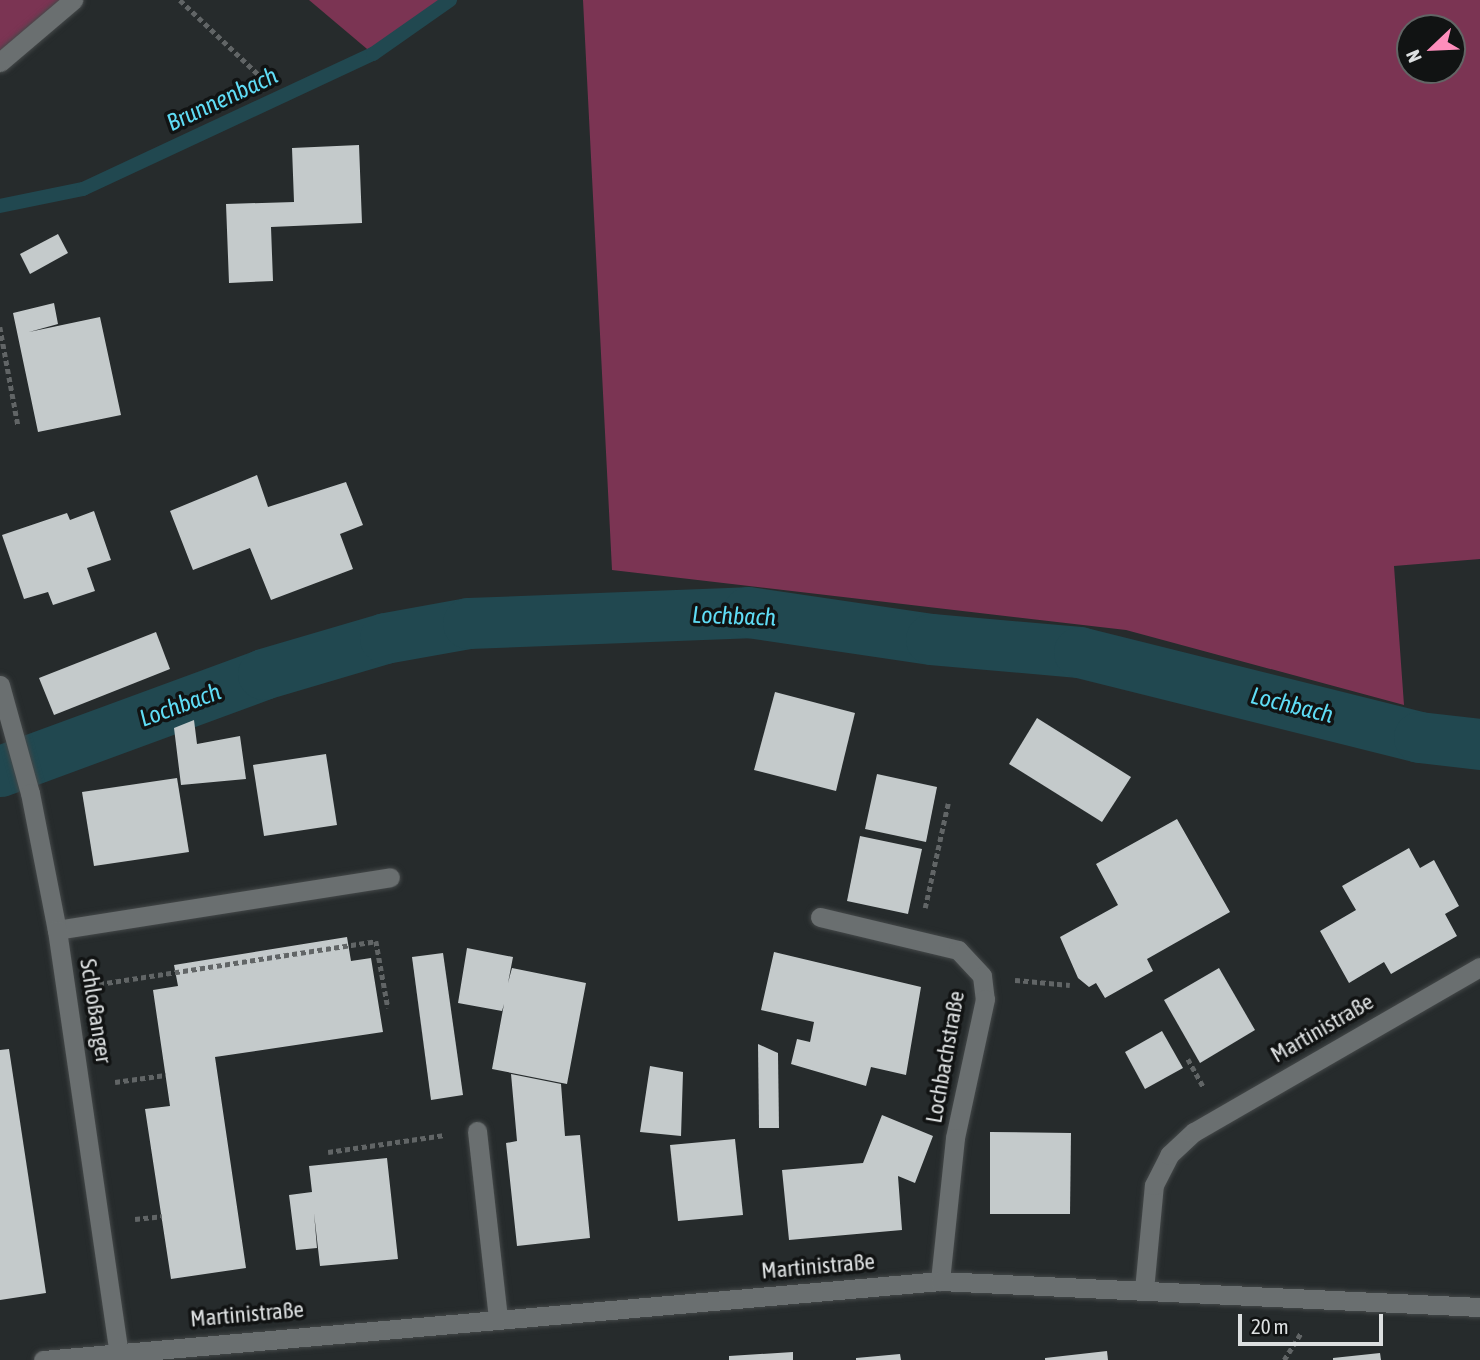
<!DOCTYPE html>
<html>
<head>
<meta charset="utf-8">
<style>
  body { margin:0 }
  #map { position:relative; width:1480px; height:1360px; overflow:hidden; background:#262b2c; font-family:"Asap Condensed",sans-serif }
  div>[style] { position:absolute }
  .green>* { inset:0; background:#7b3453 }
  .stream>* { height:14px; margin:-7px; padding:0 7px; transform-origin:7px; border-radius:7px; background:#214850 }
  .canal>* { height:51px; margin:-25.5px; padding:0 25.5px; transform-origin:25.5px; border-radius:25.5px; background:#214850 }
  .building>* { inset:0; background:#c4cacb }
  .path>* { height:4.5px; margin-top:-2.25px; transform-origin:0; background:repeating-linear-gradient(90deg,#616566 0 5px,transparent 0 8.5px) }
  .roads { filter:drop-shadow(0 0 2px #444849) drop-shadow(0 0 2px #444849) }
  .service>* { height:19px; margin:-9.5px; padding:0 9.5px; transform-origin:9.5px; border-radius:9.5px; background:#6a6f70 }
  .minor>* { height:19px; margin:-9.5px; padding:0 9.5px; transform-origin:9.5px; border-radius:9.5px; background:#6a6f70 }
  span { translate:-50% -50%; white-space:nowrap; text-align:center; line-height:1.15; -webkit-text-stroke:7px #111313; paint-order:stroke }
  .street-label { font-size:23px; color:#dcdfe0 }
  .water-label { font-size:24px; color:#5fdcf5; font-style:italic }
  .north { position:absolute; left:1396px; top:14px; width:70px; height:70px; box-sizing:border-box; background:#111313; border:2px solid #626565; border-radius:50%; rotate:247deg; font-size:19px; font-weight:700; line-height:28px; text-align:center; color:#dcdfe0 }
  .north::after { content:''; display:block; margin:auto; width:24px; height:32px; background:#fe8ebc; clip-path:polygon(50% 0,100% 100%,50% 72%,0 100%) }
  .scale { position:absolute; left:1238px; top:1314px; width:145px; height:32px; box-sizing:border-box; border:4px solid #dcdfe0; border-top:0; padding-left:9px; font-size:21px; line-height:24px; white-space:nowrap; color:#dcdfe0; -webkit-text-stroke:5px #111313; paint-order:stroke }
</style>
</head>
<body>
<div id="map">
  <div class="green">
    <i style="clip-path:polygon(0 0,72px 0,0 56px)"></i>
    <i style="clip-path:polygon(309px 0,450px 0,373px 54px)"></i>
    <i style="clip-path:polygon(evenodd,583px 0,1480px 0,1480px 559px,1394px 566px,1404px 705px,1126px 630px,612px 570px,583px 0,1410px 28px,1452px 28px,1452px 70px,1410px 70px,1410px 28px)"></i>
  </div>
  <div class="stream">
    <i style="left:0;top:206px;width:85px;rotate:-11.6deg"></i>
    <i style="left:83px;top:189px;width:320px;rotate:-25deg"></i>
    <i style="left:373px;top:54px;width:94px;rotate:-35deg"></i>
  </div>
  <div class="canal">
    <i style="left:0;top:771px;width:280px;rotate:-20.2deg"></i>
    <i style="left:263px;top:674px;width:127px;rotate:-16.4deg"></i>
    <i style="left:385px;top:638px;width:84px;rotate:-10.2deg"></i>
    <i style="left:468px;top:623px;width:280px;rotate:-2.2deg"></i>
    <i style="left:748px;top:612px;width:185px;rotate:8.4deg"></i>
    <i style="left:931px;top:639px;width:149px;rotate:5deg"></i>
    <i style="left:1079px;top:652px;width:350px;rotate:14deg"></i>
    <i style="left:1419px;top:737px;width:61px;rotate:6.5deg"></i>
  </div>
  <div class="building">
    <i style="clip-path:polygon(359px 145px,362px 223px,271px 227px,273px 281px,229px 283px,226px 204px,294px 202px,292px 148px)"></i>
    <i style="clip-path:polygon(58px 234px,68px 253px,30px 274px,20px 254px)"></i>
    <i style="clip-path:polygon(54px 303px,58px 324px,29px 332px,100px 317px,121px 415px,38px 432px,13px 313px)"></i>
    <i style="clip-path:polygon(257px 475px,268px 507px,346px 482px,363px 525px,340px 534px,353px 569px,271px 600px,250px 548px,193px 570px,170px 511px)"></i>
    <i style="clip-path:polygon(94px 511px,111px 560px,87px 568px,95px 591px,53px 605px,48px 592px,24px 599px,2px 535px,67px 513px,70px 520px)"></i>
    <i style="clip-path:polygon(156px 632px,170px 669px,54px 715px,39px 678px)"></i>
    <i style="clip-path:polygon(775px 692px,855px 713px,836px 791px,754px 770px)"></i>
    <i style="clip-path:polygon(1037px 718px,1131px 777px,1102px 822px,1009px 764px)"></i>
    <i style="clip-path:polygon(194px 720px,197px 744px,240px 736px,246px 779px,181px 785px,174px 728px)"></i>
    <i style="clip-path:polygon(326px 754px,337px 825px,264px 836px,253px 765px)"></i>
    <i style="clip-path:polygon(877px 774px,937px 787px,926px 842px,865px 829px)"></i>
    <i style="clip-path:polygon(177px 778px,189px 852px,94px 866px,82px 792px)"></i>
    <i style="clip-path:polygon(1177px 819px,1230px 912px,1147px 959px,1153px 971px,1105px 998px,1096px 983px,1089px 987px,1078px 978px,1060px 937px,1118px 905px,1096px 864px)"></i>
    <i style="clip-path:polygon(860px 836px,922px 849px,908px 914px,847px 901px)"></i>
    <i style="clip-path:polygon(1409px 848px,1420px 868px,1434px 860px,1459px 906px,1445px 914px,1457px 936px,1391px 974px,1384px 962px,1349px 983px,1320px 931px,1356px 910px,1342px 886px)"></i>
    <i style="clip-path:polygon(347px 937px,351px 961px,371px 958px,383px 1032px,215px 1057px,246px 1268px,171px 1279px,145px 1109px,170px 1106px,153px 990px,178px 986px,174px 965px)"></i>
    <i style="clip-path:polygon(467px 948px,513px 957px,508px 983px,512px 968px,586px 983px,567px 1084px,492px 1069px,504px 1004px,502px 1011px,458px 1003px)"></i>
    <i style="clip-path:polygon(774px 952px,921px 987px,906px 1075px,871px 1067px,866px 1086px,791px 1064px,797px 1039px,810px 1042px,814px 1022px,761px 1010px)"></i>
    <i style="clip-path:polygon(443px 953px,463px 1095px,431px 1100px,412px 957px)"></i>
    <i style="clip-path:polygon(1219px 968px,1255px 1030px,1200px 1063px,1164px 1000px)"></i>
    <i style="clip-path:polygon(1162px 1031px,1183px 1068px,1145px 1089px,1125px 1052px)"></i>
    <i style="clip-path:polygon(758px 1044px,778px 1053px,779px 1128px,759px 1128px)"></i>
    <i style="clip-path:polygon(9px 1049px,46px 1293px,0 1300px,0 1050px)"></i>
    <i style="clip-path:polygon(650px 1066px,683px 1072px,681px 1136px,640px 1132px)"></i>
    <i style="clip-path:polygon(511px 1074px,561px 1084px,565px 1136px,580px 1135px,590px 1238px,517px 1246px,506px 1143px,517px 1141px)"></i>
    <i style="clip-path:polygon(882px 1115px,933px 1136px,915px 1183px,898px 1176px,902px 1230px,789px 1240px,782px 1170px,863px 1163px)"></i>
    <i style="clip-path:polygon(990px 1132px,1071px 1133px,1070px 1214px,990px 1214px)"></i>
    <i style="clip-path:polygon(735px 1139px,743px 1215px,678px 1221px,670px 1145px)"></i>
    <i style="clip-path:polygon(387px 1158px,398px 1259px,320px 1266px,314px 1213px,317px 1248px,296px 1250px,289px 1195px,312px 1192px,309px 1166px)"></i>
    <i style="clip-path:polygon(1107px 1351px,1108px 1360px,1045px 1360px,1045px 1358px)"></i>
    <i style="clip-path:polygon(793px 1352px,793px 1360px,729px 1360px,729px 1356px)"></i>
    <i style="clip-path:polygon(1380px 1353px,1381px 1360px,1333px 1360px,1333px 1358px)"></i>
    <i style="clip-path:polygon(900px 1354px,901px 1360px,856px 1360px,856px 1358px)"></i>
  </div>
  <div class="path">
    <i style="left:180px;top:0;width:108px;rotate:43.5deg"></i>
    <i style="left:0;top:327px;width:100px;rotate:79.6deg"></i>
    <i style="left:925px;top:908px;width:107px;rotate:-77.6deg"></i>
    <i style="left:1015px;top:980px;width:55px;rotate:5.2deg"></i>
    <i style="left:99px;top:984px;width:280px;rotate:-8.8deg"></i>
    <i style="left:376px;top:941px;width:68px;rotate:79.8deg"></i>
    <i style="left:1188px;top:1059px;width:31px;rotate:61deg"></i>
    <i style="left:115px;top:1082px;width:51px;rotate:-7.8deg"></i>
    <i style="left:328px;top:1152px;width:118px;rotate:-8.3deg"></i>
    <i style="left:135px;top:1219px;width:27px;rotate:-6deg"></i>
    <i style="left:1284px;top:1360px;width:31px;rotate:-58deg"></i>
  </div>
  <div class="roads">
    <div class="service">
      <i style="left:57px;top:930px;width:337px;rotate:-9deg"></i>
      <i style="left:477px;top:1131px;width:188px;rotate:83.6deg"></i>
    </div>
    <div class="minor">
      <i style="left:0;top:62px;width:96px;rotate:-40.3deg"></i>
      <i style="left:0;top:685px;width:112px;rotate:74.5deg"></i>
      <i style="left:30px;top:793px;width:140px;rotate:78.9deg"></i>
      <i style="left:57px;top:930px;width:424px;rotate:81.7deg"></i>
      <i style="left:820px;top:917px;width:142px;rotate:13.4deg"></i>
      <i style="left:958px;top:950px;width:35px;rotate:47deg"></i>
      <i style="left:982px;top:976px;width:23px;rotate:83deg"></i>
      <i style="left:985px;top:999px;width:142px;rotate:102.2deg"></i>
      <i style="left:955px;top:1138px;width:144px;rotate:96deg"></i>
      <i style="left:1144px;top:1290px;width:105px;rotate:-84.6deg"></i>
      <i style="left:1154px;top:1185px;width:34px;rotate:-63deg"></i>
      <i style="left:1169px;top:1155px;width:34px;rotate:-43deg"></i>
      <i style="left:1194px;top:1132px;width:330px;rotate:-30deg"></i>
      <i style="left:43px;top:1360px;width:900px;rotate:-5.03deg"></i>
      <i style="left:940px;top:1281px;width:541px;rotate:2.76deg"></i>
    </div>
  </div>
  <div class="street-label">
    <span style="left:96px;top:1011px;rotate:81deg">Schloßanger</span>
    <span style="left:1322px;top:1028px;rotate:-30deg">Martinistraße</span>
    <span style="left:945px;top:1057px;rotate:-80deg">Lochbachstraße</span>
    <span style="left:818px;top:1266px;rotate:-5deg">Martinistraße</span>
    <span style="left:247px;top:1314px;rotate:-5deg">Martinistraße</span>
  </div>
  <div class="water-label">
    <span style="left:222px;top:99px;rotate:-25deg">Brunnenbach</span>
    <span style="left:734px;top:616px;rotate:2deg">Lochbach</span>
    <span style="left:180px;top:705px;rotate:-20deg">Lochbach</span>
    <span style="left:1292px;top:705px;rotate:14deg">Lochbach</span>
  </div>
  <div class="north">N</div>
  <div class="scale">20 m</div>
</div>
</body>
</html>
